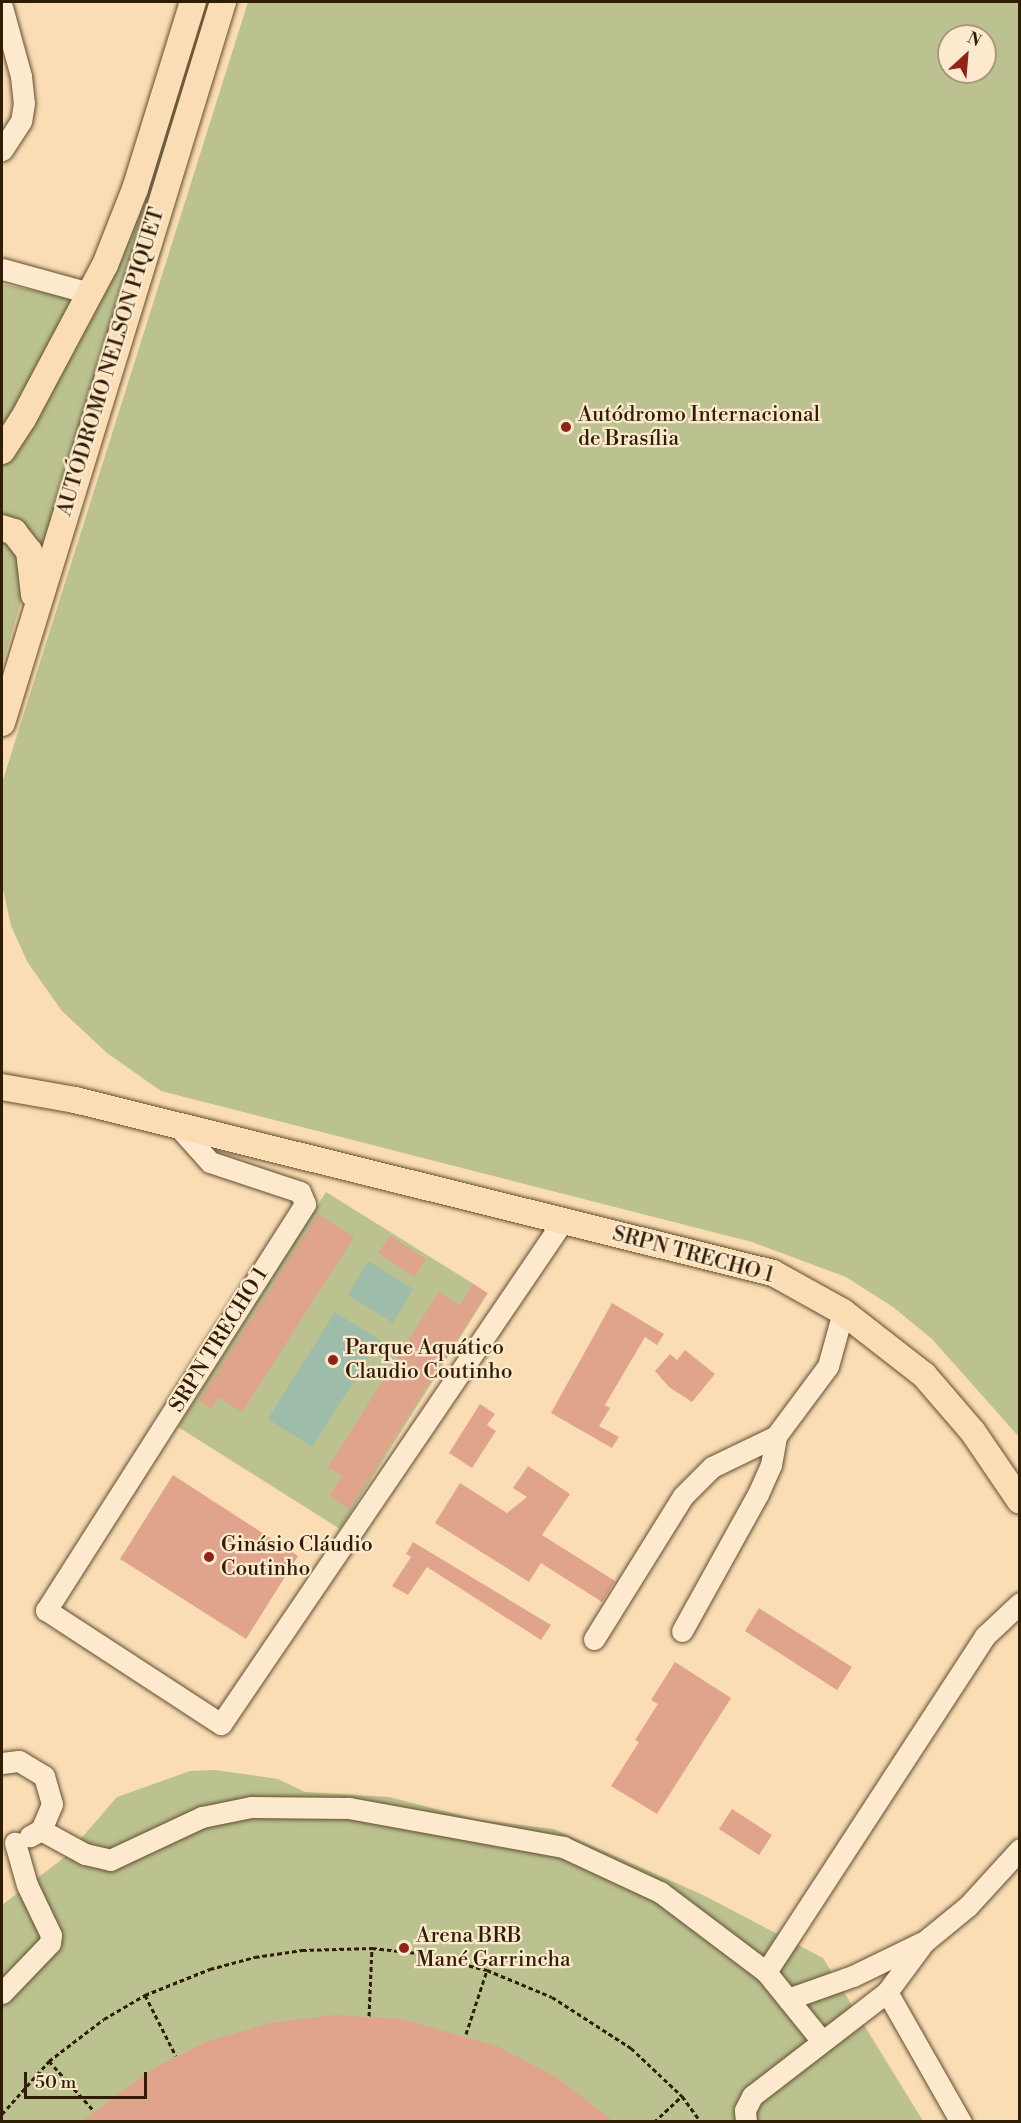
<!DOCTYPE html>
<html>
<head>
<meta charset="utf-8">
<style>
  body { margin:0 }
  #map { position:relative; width:1021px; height:2123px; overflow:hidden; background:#faddb4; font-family:"Libre Bodoni",serif }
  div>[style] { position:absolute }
  .green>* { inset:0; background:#bbc28f }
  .water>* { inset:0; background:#9ebcaa }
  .building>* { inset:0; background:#e0a48c }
  .path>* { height:3px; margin-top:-1.5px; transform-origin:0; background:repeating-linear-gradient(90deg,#2f1e05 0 4.5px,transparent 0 7.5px) }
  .roads { filter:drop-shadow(0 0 2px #624e31) drop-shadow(0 0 2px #624e31) }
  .minor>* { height:21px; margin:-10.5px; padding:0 10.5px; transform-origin:10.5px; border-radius:10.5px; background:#fce9ce }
  .major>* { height:26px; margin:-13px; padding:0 13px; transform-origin:13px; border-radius:13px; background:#faddb4 }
  .dots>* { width:16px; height:16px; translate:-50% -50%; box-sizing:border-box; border:3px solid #fce9ce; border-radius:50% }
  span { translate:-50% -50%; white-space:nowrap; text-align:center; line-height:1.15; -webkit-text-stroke:4.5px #fce9ce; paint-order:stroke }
  .street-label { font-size:21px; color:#2f1e05 }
  .poi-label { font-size:21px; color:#2f1e05 }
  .left { translate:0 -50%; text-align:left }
  .frame { position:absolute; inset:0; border:3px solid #2f1e05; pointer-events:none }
  .north { position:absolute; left:937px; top:24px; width:60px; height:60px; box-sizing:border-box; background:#fce9ce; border:2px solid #aa987e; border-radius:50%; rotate:26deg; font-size:16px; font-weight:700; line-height:24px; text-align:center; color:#2f1e05 }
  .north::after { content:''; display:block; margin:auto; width:21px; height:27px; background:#8f2418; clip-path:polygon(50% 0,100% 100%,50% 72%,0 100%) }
  .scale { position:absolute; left:24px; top:2072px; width:123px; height:27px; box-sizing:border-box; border:3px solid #2f1e05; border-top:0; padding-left:8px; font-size:18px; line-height:21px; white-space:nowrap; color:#2f1e05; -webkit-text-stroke:4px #fce9ce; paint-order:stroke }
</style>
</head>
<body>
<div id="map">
  <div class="green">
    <i style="clip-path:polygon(207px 2px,217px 2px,47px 548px,2px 517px,2px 467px,38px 417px,139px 217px)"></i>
    <i style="clip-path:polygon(evenodd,248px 2px,1019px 2px,1019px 1437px,932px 1339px,893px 1307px,846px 1277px,752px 1242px,161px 1091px,107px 1053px,62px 1011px,28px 963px,11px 926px,2px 885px,2px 783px,248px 2px,949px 36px,985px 36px,985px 72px,949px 72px,949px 36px)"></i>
    <i style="clip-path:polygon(2px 284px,74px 299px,2px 433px)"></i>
    <i style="clip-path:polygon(2px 538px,15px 548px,24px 591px,2px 666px)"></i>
    <i style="clip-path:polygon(326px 1192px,488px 1293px,340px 1529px,178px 1427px)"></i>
    <i style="clip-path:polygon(215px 1770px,278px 1779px,305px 1792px,389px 1797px,480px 1820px,554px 1829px,703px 1895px,823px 1958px,923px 2121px,2px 2122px,2px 1905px,65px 1857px,117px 1797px,190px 1771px)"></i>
  </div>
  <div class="water">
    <i style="clip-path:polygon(368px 1261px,413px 1289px,393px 1323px,348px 1295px)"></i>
    <i style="clip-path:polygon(335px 1312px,380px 1340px,312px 1447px,268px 1419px)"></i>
  </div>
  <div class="building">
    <i style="clip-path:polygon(318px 1214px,354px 1237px,242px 1412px,218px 1397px,211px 1409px,199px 1401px)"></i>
    <i style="clip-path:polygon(390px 1236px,426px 1259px,414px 1277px,378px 1253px)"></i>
    <i style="clip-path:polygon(473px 1284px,487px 1293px,349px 1509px,329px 1496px,342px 1476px,328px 1467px,439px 1292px,460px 1305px)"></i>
    <i style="clip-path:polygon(612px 1303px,664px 1334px,657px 1345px,645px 1337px,605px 1405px,610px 1408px,599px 1426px,619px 1437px,612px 1448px,551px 1413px)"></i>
    <i style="clip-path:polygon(685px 1350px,715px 1374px,692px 1402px,669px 1387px,655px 1371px,670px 1354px,677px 1360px)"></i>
    <i style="clip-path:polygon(480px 1404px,495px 1414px,487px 1425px,496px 1431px,472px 1468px,449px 1453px)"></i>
    <i style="clip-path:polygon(528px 1466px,570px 1494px,542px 1535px,615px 1581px,602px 1602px,541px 1563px,529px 1582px,435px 1523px,460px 1483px,507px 1513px,527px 1497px,513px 1488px)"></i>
    <i style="clip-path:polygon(173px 1475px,298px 1556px,246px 1639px,120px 1559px)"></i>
    <i style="clip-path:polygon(413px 1542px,551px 1625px,541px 1640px,427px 1567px,408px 1595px,392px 1586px,411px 1557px,406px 1554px)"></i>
    <i style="clip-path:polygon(759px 1608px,852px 1667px,837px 1690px,745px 1631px)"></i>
    <i style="clip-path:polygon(675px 1662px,731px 1698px,657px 1814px,611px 1786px,639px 1742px,635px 1740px,658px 1704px,651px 1700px)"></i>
    <i style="clip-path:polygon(732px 1809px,772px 1835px,759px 1855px,719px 1829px)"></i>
    <i style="clip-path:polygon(335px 2015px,401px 2019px,497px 2046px,556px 2077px,613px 2121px,82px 2121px,154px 2068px,206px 2042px,269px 2023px)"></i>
  </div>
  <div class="path">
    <i style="left:145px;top:1995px;width:68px;rotate:63.1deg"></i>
    <i style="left:369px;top:2016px;width:68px;rotate:-87.5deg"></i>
    <i style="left:466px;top:2034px;width:67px;rotate:-71.8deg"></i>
    <i style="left:49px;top:2061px;width:67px;rotate:48deg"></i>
    <i style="left:2px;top:2114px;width:71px;rotate:-48.4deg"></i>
    <i style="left:49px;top:2061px;width:69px;rotate:-37.4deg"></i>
    <i style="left:104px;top:2019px;width:48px;rotate:-30.3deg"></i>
    <i style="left:145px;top:1995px;width:70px;rotate:-21.8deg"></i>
    <i style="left:210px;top:1969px;width:47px;rotate:-14.9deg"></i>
    <i style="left:255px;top:1957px;width:48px;rotate:-8.5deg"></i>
    <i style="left:302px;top:1950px;width:70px;rotate:-1.6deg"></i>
    <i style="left:372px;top:1948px;width:46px;rotate:6.2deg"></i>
    <i style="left:418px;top:1953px;width:71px;rotate:13.8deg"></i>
    <i style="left:487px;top:1970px;width:70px;rotate:22.6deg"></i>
    <i style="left:552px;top:1997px;width:94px;rotate:32.8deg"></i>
    <i style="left:631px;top:2048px;width:70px;rotate:43.3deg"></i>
    <i style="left:682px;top:2096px;width:32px;rotate:54deg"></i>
    <i style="left:654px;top:2122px;width:38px;rotate:-43deg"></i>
  </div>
  <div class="roads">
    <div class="minor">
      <i style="left:2px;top:7px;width:72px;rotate:74.6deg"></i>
      <i style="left:21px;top:76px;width:27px;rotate:84deg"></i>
      <i style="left:24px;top:103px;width:18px;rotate:99deg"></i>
      <i style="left:21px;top:121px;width:35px;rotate:123deg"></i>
      <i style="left:2px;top:269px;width:91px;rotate:15.3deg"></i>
      <i style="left:176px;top:1124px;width:51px;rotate:48.2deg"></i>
      <i style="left:210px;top:1162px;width:95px;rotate:18.4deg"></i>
      <i style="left:300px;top:1192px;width:13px;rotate:67deg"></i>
      <i style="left:305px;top:1204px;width:482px;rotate:122.5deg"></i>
      <i style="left:46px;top:1610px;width:209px;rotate:33.1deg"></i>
      <i style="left:221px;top:1724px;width:608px;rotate:-55.79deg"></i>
      <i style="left:682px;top:1631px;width:157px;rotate:-61deg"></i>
      <i style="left:758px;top:1494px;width:32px;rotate:-66deg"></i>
      <i style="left:771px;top:1465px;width:29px;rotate:-80deg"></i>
      <i style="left:594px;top:1639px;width:168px;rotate:-58.1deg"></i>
      <i style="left:683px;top:1496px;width:41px;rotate:-45deg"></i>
      <i style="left:712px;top:1467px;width:71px;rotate:-25.8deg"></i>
      <i style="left:776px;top:1436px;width:87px;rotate:-53.4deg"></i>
      <i style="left:828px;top:1366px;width:56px;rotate:-74.5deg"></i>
      <i style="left:2px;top:1763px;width:17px;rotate:-7deg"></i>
      <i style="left:19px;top:1761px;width:29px;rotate:31deg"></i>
      <i style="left:44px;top:1776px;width:29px;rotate:74deg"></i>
      <i style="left:52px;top:1804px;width:28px;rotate:113deg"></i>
      <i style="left:41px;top:1830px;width:13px;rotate:151deg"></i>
      <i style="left:41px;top:1830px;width:50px;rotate:28.6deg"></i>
      <i style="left:85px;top:1854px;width:26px;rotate:13deg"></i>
      <i style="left:110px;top:1860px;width:102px;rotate:-25.1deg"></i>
      <i style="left:202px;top:1817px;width:50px;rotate:-11.5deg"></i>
      <i style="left:251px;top:1807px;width:98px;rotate:0.6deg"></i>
      <i style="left:349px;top:1808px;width:218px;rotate:10.3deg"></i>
      <i style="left:563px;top:1847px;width:107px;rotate:24.9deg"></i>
      <i style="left:660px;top:1892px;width:133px;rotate:37deg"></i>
      <i style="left:766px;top:1972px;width:87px;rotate:51deg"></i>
      <i style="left:766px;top:1972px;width:401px;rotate:-56.9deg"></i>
      <i style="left:985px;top:1636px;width:48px;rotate:-43.3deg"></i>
      <i style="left:887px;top:1992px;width:150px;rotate:60.4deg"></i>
      <i style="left:2px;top:1993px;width:69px;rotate:-46.2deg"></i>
      <i style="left:50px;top:1943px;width:8px;rotate:-83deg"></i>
      <i style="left:51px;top:1935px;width:55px;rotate:-115.6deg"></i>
      <i style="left:27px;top:1885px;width:44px;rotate:-105.9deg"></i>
      <i style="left:788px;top:1999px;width:69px;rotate:-19.5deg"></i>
      <i style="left:853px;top:1976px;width:76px;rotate:-25.9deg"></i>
      <i style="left:746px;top:2122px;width:12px;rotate:-95deg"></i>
      <i style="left:745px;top:2110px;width:16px;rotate:-63deg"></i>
      <i style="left:752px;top:2096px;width:170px;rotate:-37.6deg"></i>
      <i style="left:887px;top:1992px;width:62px;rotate:-53.5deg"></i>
      <i style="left:924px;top:1942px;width:57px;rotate:-39.3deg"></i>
      <i style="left:968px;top:1906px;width:77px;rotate:-47.6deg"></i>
    </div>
    <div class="major">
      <i style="left:2px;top:451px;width:38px;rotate:-57deg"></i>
      <i style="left:23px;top:419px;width:174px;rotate:-62deg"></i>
      <i style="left:105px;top:265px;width:82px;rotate:-68.5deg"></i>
      <i style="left:135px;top:189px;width:196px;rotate:-72.8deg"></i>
      <i style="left:2px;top:528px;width:13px;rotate:18deg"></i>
      <i style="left:14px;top:532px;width:24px;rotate:52deg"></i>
      <i style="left:29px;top:551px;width:44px;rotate:83.5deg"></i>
      <i style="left:2px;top:723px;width:754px;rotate:-72.96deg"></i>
      <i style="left:2px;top:1087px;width:74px;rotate:10.1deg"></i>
      <i style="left:75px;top:1100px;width:719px;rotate:13.92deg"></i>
      <i style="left:773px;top:1273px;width:80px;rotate:29.1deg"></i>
      <i style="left:843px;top:1312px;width:103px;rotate:37.9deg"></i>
      <i style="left:924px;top:1375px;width:75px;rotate:49.3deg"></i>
      <i style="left:973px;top:1432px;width:83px;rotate:55.7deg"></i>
    </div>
  </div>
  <div class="dots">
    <i style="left:566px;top:427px;background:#8f2418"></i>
    <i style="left:333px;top:1360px;background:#8f2418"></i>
    <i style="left:209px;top:1557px;background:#8f2418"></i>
    <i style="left:404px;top:1948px;background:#8f2418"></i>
  </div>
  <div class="street-label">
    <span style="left:111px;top:362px;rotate:-73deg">AUTÓDROMO NELSON PIQUET</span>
    <span style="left:693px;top:1255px;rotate:15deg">SRPN TRECHO 1</span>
    <span style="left:219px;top:1340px;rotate:-58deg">SRPN TRECHO 1</span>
  </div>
  <div class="poi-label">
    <span class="left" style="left:578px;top:427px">Autódromo Internacional<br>de Brasília</span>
    <span class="left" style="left:345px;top:1360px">Parque Aquático<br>Claudio Coutinho</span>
    <span class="left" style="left:221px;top:1557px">Ginásio Cláudio<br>Coutinho</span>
    <span class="left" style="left:416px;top:1948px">Arena BRB<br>Mané Garrincha</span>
  </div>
  <div class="frame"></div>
  <div class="north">N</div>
  <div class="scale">50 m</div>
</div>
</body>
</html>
